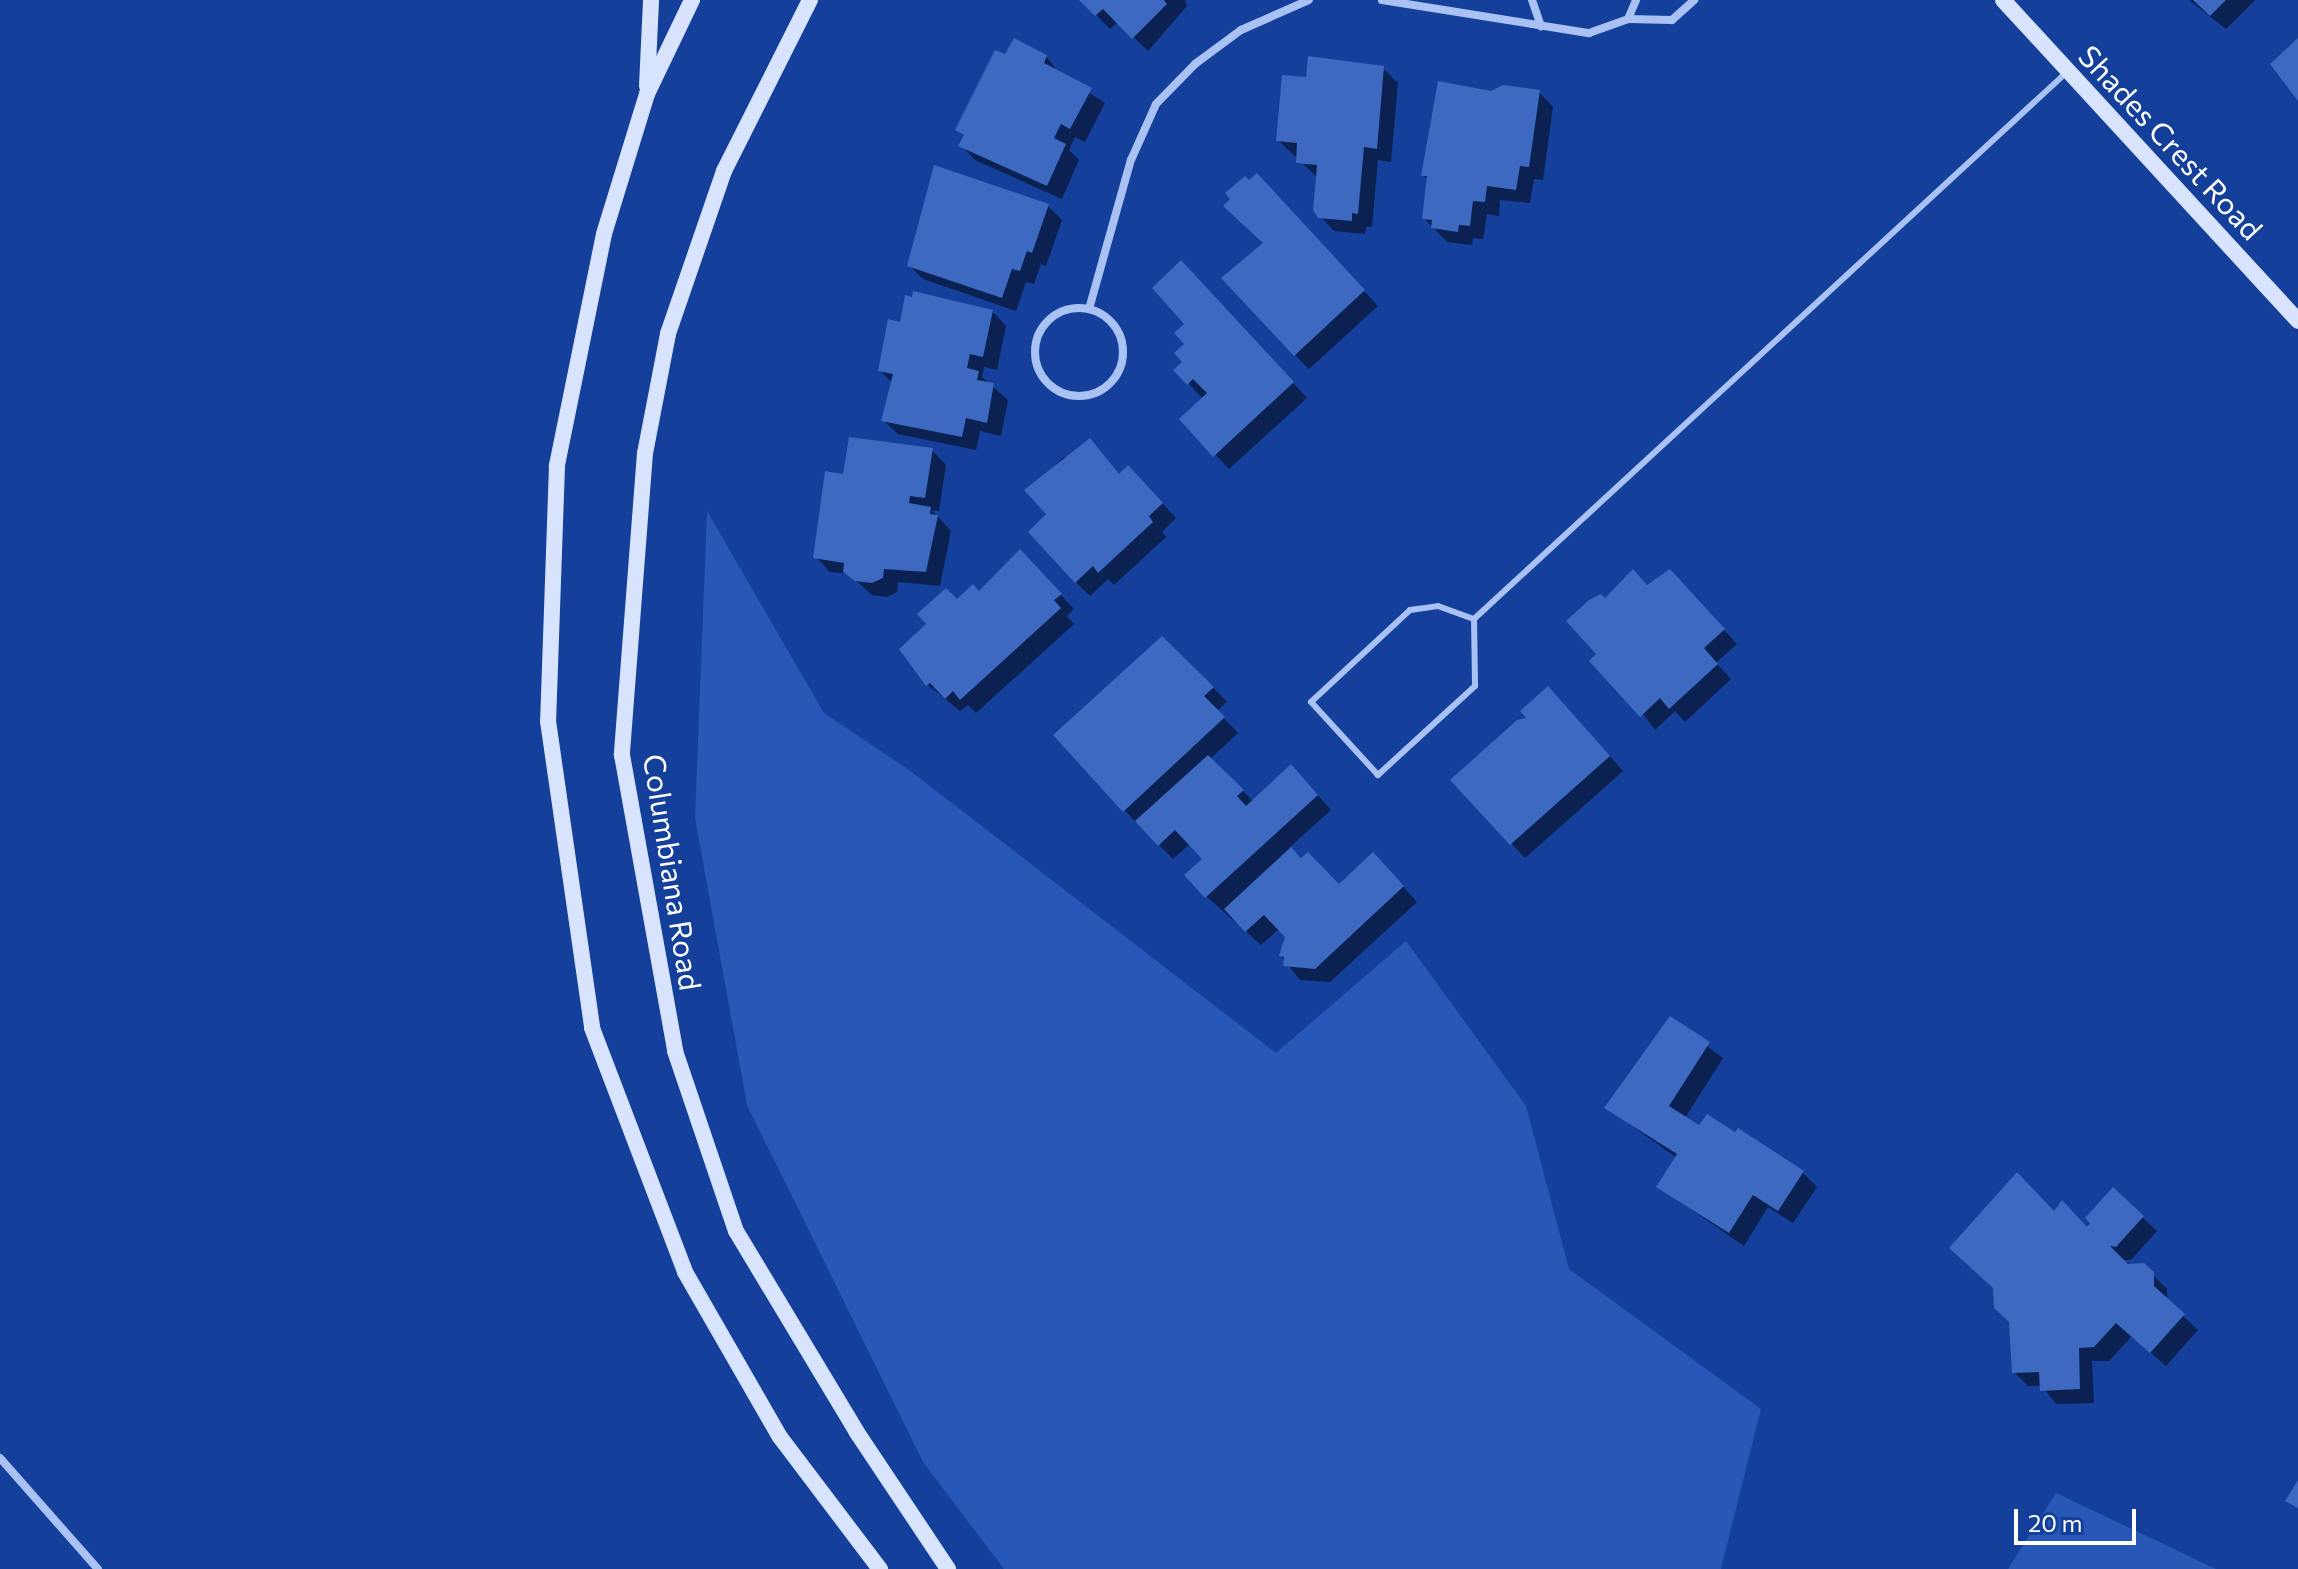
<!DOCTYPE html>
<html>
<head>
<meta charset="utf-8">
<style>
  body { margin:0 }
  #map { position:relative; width:2298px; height:1569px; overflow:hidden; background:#143f9a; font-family:Commissioner,sans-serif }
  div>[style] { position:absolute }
  .green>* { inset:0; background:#2758b8 }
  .shadow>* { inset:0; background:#0007 }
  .building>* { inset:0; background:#3d69c1 }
  .lane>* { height:6px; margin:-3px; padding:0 3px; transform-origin:3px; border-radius:3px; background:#a9c1f3 }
  .street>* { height:8px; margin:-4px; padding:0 4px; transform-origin:4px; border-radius:4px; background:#a9c1f3 }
  .street>.ring { margin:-4px; padding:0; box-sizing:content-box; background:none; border:8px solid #a9c1f3; border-radius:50% }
  .secondary>* { height:16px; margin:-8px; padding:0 8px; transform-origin:8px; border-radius:8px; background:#d8e3fd }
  span { translate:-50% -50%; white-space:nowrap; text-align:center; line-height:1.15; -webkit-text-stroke:7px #143f9a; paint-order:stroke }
  .street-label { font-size:30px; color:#fff }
  .scale { position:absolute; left:2014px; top:1509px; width:122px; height:36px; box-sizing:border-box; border:4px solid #fff; border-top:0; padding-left:10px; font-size:24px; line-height:28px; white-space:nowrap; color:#fff; -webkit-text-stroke:6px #143f9a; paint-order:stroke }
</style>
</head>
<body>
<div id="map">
  <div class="green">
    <i style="clip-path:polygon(707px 511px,824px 713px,909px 770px,1276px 1053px,1406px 941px,1526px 1106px,1569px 1269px,1761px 1409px,1721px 1569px,1004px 1569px,923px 1462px,747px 1105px,695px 818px)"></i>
    <i style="clip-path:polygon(2056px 1493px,2216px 1569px,2008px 1569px)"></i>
  </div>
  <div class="shadow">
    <i style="clip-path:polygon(1082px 0,1185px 0,1187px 6px,1148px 51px,1118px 22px,1110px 29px)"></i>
    <i style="clip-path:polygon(2189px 0,2255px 0,2226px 29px)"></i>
    <i style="clip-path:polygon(1046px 56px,1059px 73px,1105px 103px,1085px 142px,1075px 137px,1069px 150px,1079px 160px,1062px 199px,975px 160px,961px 145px,965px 137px,957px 129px,1006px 57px)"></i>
    <i style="clip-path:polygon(1383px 68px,1398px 83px,1391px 162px,1378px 160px,1372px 227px,1366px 227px,1365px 234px,1334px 231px,1320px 216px,1318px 178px,1278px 140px,1308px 79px)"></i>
    <i style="clip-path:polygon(1539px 92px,1553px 107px,1543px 180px,1534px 179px,1530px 203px,1500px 200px,1499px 216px,1487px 214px,1483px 239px,1473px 238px,1472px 245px,1447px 242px,1424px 218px,1429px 181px,1423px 175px,1491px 93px)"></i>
    <i style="clip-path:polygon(1271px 190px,1378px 306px,1309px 369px,1295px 355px,1265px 244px)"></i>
    <i style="clip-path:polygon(1048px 206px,1062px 220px,1046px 266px,1041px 264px,1034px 284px,1026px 282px,1016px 311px,923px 279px,909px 265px)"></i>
    <i style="clip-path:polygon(1196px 277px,1307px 398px,1229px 469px,1182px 419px,1204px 400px,1176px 370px,1185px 362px)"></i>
    <i style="clip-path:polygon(992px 311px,1006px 326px,997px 370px,984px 367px,982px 377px,1008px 400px,1001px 436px,980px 431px,976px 450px,898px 434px,883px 420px,892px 383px,880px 370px,901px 324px)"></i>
    <i style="clip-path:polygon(932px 450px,946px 465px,939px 511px,932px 510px,951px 531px,940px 586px,898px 582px,897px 592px,887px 597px,872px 595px,849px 574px,830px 572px,816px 557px,845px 476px)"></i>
    <i style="clip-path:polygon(1064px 457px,1142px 482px,1176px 518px,1162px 532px,1166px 537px,1114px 585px,1108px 579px,1090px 596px,1076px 582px,1049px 515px,1027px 491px)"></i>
    <i style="clip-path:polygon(1034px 566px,1074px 609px,1067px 616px,1074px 624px,976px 713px,968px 705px,960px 711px,928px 685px,901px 649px,957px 602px)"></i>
    <i style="clip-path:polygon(1684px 586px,1737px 644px,1716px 663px,1731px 679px,1685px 722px,1675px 711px,1655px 730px,1599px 654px,1605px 601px)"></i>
    <i style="clip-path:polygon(1208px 682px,1227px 702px,1217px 711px,1238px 733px,1210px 759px,1253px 801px,1305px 781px,1331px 810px,1289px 848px,1339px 886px,1387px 869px,1417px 902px,1330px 982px,1300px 980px,1281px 956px,1287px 936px,1280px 928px,1261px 945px,1206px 896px,1204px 860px,1190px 844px,1173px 859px,1124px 810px)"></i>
    <i style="clip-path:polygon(1562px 703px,1623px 771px,1525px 858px,1453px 780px)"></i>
    <i style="clip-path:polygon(1671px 1019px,1723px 1058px,1685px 1118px,1803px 1173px,1817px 1187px,1793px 1223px,1768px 1207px,1744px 1246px,1659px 1187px,1677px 1158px,1607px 1108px)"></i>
    <i style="clip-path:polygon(2054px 1213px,2088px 1229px,2142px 1217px,2157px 1231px,2131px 1260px,2121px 1260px,2152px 1274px,2167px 1289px,2167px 1301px,2198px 1330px,2166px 1366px,2132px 1336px,2109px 1361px,2092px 1361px,2094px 1403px,2056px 1404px,2042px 1386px,2028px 1386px,2014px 1372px)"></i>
  </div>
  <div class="building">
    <i style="clip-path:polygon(1079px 0,1164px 0,1167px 4px,1132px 39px,1103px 9px,1095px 16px)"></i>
    <i style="clip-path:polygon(2193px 0,2226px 0,2210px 16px)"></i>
    <i style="clip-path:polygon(1014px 38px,1047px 55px,1044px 63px,1092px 88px,1070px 129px,1061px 124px,1054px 138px,1066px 144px,1047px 186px,958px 146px,964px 135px,955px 130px,995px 50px,1005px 54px)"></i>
    <i style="clip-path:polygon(2298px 38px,2298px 101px,2270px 64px)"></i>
    <i style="clip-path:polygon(1308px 56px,1384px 66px,1377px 149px,1364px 147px,1358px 214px,1352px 213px,1352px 221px,1318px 218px,1313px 210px,1317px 165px,1296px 163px,1297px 143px,1276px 141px,1282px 75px,1306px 77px)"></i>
    <i style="clip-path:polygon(1438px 81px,1491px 91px,1503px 85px,1540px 90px,1529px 167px,1520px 166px,1516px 190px,1487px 186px,1485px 202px,1473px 201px,1470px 226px,1459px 225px,1458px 232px,1431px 228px,1432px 220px,1422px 219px,1427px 176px,1421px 176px)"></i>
    <i style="clip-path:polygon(934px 165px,1049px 204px,1032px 253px,1027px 251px,1020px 271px,1012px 269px,1002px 298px,907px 266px)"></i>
    <i style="clip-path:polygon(1257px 173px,1365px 290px,1294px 356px,1221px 278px,1263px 243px,1223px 206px,1230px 199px,1225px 193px,1245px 176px,1249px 180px)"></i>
    <i style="clip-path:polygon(1181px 260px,1294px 382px,1213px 457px,1179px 419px,1207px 393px,1193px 379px,1187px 385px,1173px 370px,1182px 362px,1174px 353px,1184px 344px,1174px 333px,1184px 324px,1152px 288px)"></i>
    <i style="clip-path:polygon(913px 291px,993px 310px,983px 357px,970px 354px,967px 368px,979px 371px,977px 380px,994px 383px,987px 423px,966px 418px,962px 437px,881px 421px,893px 374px,878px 371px,888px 319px,900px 322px,905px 295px,912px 297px)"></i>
    <i style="clip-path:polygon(849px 437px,933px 448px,925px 498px,910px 496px,909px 503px,931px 507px,930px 514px,938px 515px,926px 572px,884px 569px,883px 578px,872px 583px,855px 581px,843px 572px,844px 563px,813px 558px,825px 471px,843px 474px)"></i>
    <i style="clip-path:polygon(1090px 438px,1119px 474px,1128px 465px,1163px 503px,1149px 516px,1153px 522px,1098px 573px,1093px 566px,1075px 583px,1028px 532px,1046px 514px,1024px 490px)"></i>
    <i style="clip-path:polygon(1020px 549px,1062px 594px,1054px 600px,1061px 608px,960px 700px,953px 691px,945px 699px,930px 683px,926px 686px,899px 649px,926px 624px,917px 614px,946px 588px,957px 599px,973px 584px,979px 591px)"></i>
    <i style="clip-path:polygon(1633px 569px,1647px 585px,1670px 569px,1725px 629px,1704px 648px,1718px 664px,1669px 709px,1660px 698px,1640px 717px,1589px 661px,1596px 654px,1566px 621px,1589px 600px,1601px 594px,1605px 598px)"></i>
    <i style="clip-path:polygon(1162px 636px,1214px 687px,1204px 696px,1225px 717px,1123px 812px,1053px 735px)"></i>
    <i style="clip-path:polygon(1548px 686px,1610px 756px,1510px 845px,1450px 780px,1517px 720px,1526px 718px,1520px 711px)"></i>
    <i style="clip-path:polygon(1208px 755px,1244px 790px,1237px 796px,1246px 806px,1291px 764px,1318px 795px,1205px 898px,1184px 875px,1202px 859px,1175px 830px,1158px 846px,1135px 821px)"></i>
    <i style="clip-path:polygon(1291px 847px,1301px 858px,1308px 852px,1339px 884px,1373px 852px,1404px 886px,1315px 969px,1283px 966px,1284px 957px,1279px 956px,1285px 937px,1264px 915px,1245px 932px,1224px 909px)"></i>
    <i style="clip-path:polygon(1670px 1016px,1710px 1042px,1669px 1106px,1699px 1125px,1707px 1114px,1735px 1132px,1738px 1128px,1804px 1171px,1778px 1211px,1753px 1195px,1729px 1233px,1656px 1187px,1677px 1154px,1604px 1108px)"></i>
    <i style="clip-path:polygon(2017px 1172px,2054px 1211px,2062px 1200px,2087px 1227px,2090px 1223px,2085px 1218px,2113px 1187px,2144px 1216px,2116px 1247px,2110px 1246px,2128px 1264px,2144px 1263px,2154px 1272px,2154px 1286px,2185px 1314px,2150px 1353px,2116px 1323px,2094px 1347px,2079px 1348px,2080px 1389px,2040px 1391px,2039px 1372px,2012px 1373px,2009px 1322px,1994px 1308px,1993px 1288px,1949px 1248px)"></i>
    <i style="clip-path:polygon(2298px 1480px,2298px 1508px,2285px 1501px)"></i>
  </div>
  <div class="lane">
    <i style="left:1438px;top:606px;width:38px;rotate:20deg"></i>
    <i style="left:1474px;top:619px;width:67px;rotate:89.1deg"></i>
    <i style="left:1475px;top:686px;width:132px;rotate:137.5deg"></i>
    <i style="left:1378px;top:775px;width:99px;rotate:-132.5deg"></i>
    <i style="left:1311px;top:702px;width:135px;rotate:-42.9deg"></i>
    <i style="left:1410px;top:610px;width:28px;rotate:-8deg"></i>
    <i style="left:1474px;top:619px;width:808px;rotate:-42.69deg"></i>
  </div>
  <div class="street">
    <i style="left:1382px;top:0;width:210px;rotate:9.1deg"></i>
    <i style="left:1589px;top:33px;width:41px;rotate:-19.7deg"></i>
    <i style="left:1628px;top:19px;width:44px;rotate:1.3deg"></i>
    <i style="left:1672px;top:20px;width:30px;rotate:-42deg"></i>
    <i style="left:1532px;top:0;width:28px;rotate:71deg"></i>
    <i style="left:1628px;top:19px;width:21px;rotate:-67deg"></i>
    <i class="ring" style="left:1035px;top:308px;width:80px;height:80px"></i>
    <i style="left:1089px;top:309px;width:155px;rotate:-74.3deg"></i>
    <i style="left:1131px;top:160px;width:61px;rotate:-65.9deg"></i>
    <i style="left:1156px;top:104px;width:56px;rotate:-45.7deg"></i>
    <i style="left:1195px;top:64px;width:57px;rotate:-36.5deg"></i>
    <i style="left:1241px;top:30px;width:74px;rotate:-23.8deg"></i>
    <i style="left:0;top:1458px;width:148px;rotate:48.6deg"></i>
  </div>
  <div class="secondary">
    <i style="left:692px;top:0;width:104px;rotate:115.6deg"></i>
    <i style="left:647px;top:94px;width:146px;rotate:107.1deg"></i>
    <i style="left:604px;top:234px;width:237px;rotate:101.5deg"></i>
    <i style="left:557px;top:466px;width:255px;rotate:92deg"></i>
    <i style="left:548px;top:721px;width:310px;rotate:81.8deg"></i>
    <i style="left:592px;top:1028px;width:261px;rotate:69.1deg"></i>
    <i style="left:685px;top:1272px;width:190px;rotate:60.1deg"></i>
    <i style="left:780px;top:1437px;width:166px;rotate:52.9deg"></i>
    <i style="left:810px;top:0;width:191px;rotate:116.7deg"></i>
    <i style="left:724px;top:171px;width:172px;rotate:109deg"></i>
    <i style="left:668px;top:334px;width:121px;rotate:100.9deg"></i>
    <i style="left:645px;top:453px;width:303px;rotate:94.4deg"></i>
    <i style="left:622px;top:755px;width:301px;rotate:79.8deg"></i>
    <i style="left:675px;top:1051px;width:190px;rotate:71.3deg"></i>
    <i style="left:736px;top:1231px;width:233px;rotate:59deg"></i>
    <i style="left:856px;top:1431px;width:166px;rotate:56.3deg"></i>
    <i style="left:2003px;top:0;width:436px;rotate:47.4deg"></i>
    <i style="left:647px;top:86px;width:86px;rotate:-87.3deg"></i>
  </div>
  <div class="street-label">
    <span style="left:2171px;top:142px;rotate:47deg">Shades Crest Road</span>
    <span style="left:673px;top:872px;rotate:81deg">Columbiana Road</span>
  </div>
  <div class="scale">20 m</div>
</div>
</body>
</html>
